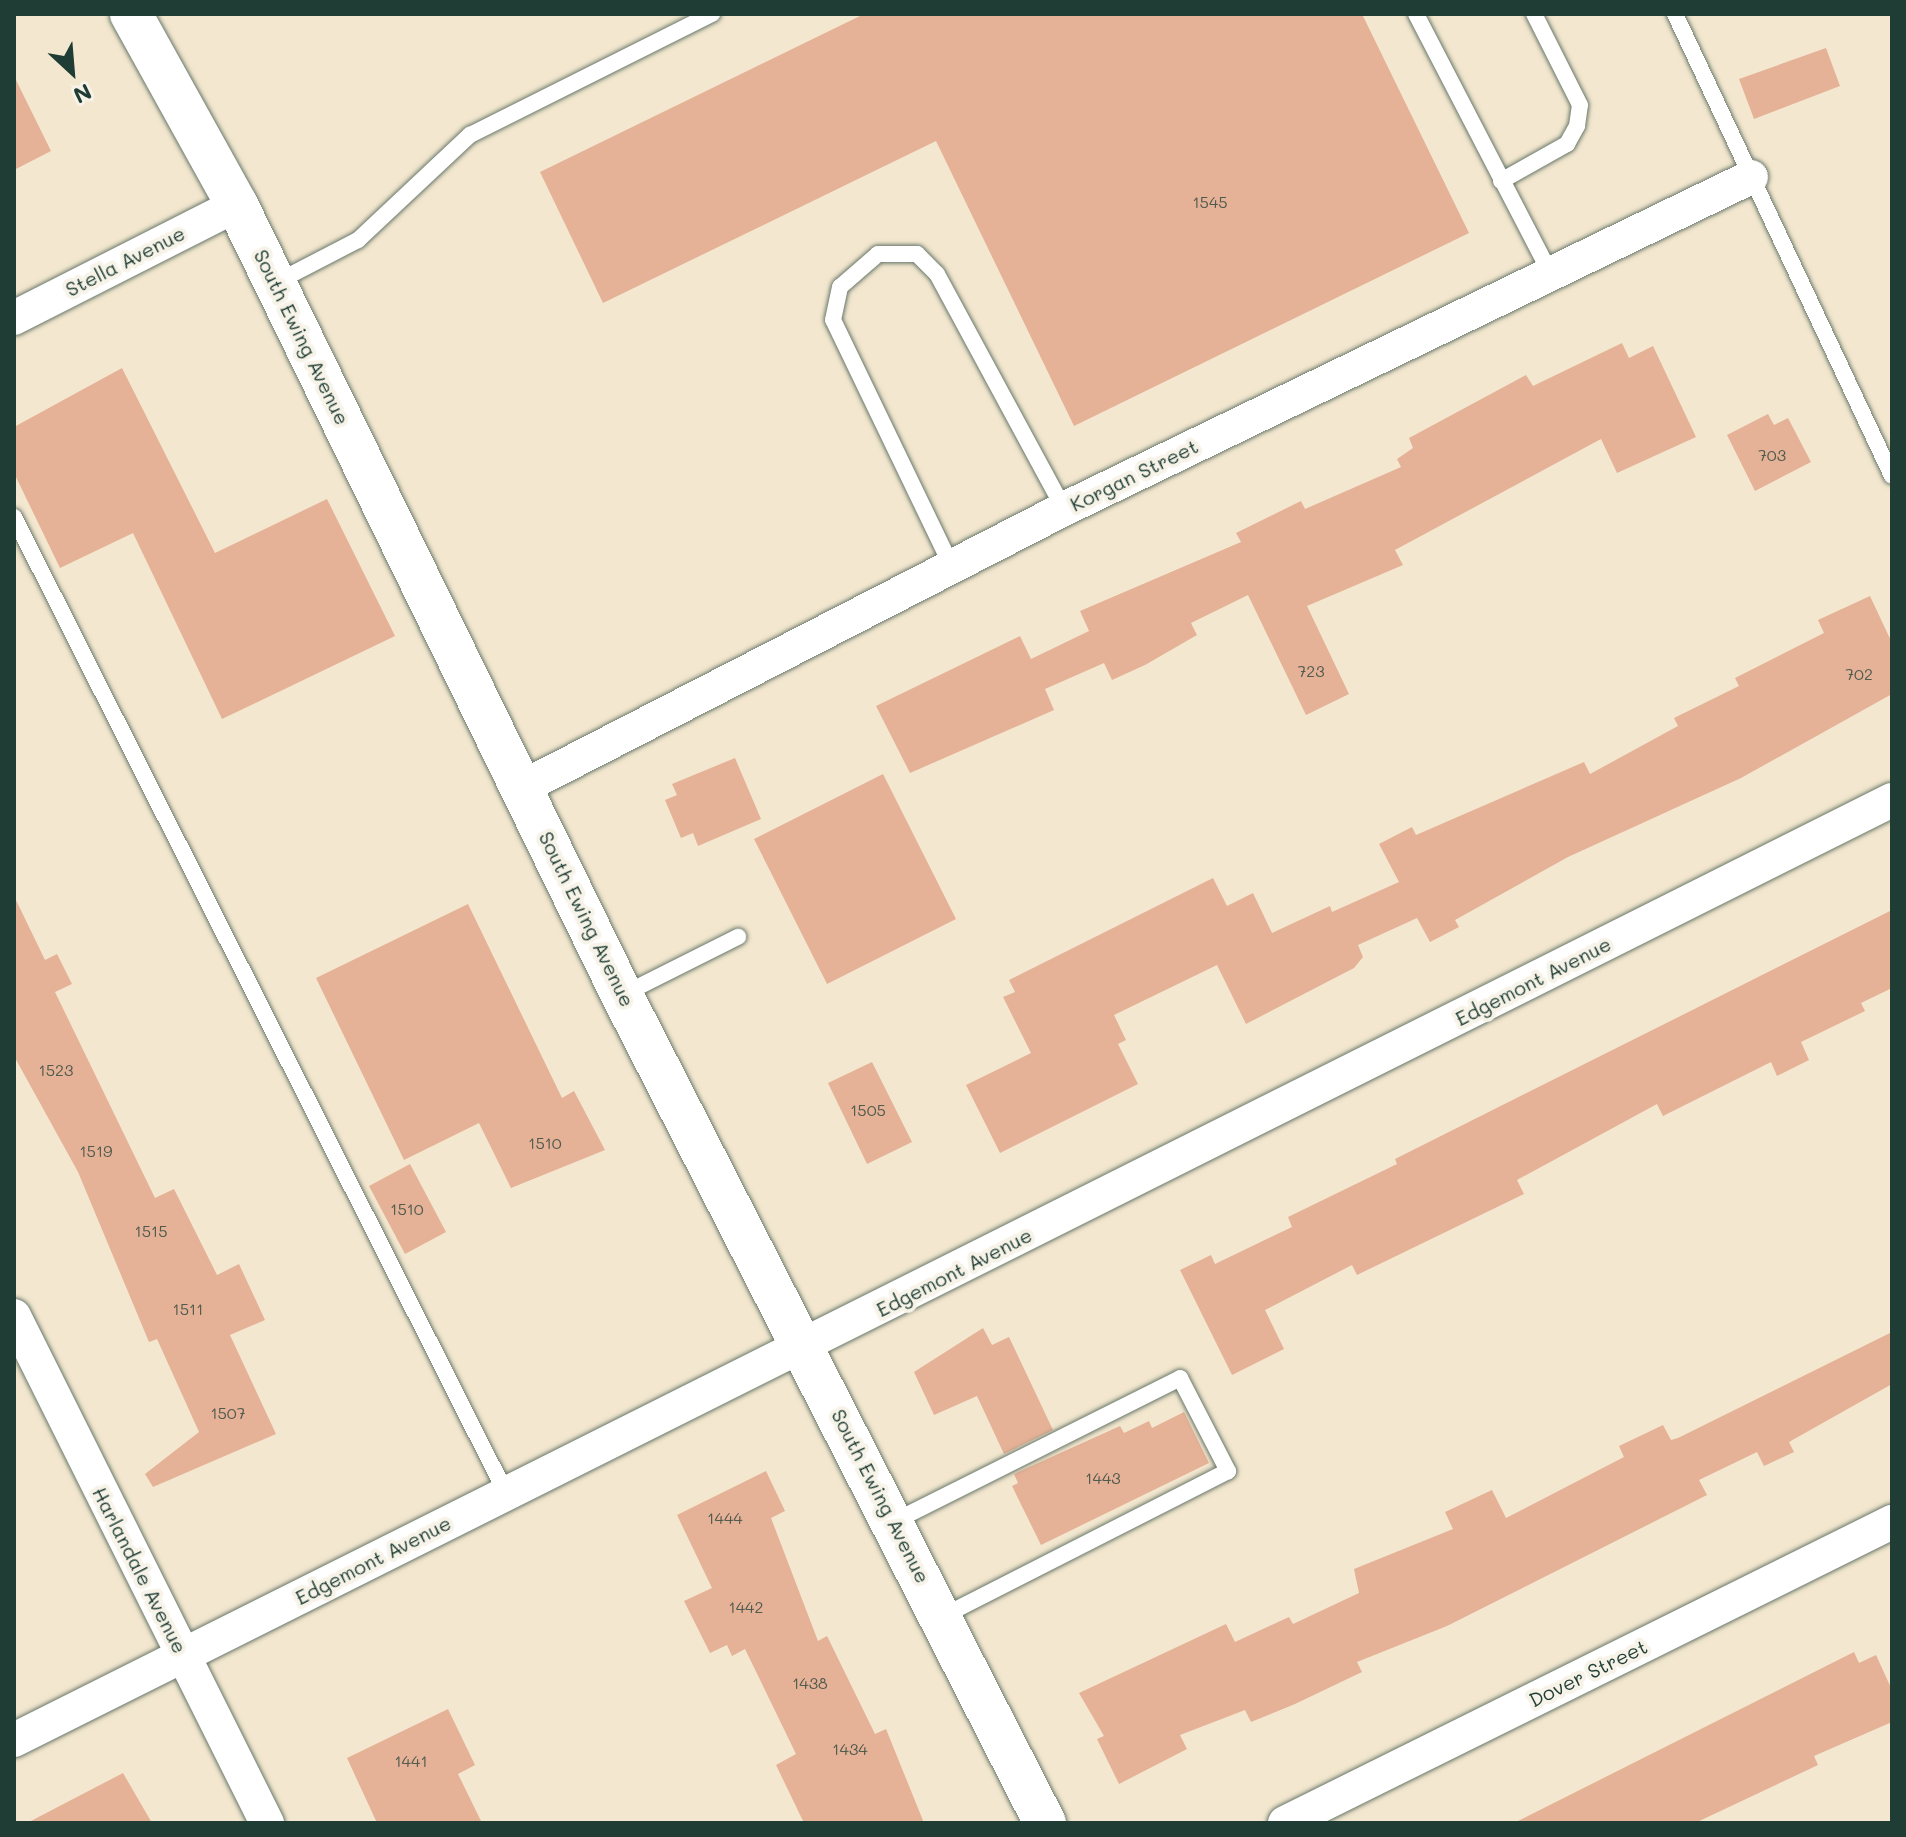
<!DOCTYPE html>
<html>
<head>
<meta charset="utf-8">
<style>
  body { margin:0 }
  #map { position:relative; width:1906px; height:1837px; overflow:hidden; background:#f3e7cf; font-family:Mali,sans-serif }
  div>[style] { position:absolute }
  .building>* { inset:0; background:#e5b297 }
  .roads { filter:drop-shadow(0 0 2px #69786a) drop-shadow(0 0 2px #69786a) }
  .service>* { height:16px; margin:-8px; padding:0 8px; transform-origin:8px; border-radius:8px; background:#fff }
  .minor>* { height:34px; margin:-17px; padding:0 17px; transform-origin:17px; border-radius:17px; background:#fff }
  .tertiary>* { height:42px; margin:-21px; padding:0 21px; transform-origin:21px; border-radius:21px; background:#fff }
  span { translate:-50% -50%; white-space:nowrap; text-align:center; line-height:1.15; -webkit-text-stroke:8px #f7f3e8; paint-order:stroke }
  .number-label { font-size:16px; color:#505a4d }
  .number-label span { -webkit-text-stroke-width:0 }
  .street-label { font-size:20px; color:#1f3d34 }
  .frame { position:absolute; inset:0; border:16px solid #1f3d34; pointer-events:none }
  .north { position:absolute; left:32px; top:32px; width:80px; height:80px; -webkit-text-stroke:6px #f7f3e8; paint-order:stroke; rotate:154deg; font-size:22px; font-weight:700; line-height:32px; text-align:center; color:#1f3d34 }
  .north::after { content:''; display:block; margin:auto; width:28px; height:36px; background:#1f3d34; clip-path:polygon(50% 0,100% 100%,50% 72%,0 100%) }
</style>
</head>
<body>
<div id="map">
  <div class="building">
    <i style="clip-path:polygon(864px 14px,1362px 14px,1469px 233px,1074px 426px,936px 141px,603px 303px,540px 172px)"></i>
    <i style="clip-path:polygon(1826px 48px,1840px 86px,1754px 119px,1739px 79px)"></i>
    <i style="clip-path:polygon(14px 76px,51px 151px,14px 170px)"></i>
    <i style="clip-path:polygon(1622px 343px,1629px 358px,1653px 346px,1696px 437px,1617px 473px,1601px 439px,1395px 550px,1403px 565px,1307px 606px,1349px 694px,1306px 715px,1248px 595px,1191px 623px,1197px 635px,1145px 665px,1112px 680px,1104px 663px,1045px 689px,1054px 710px,910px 773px,876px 706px,1020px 636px,1031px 659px,1089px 631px,1080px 611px,1241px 542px,1236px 533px,1301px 501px,1305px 509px,1401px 467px,1397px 459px,1413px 448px,1409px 438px,1526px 375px,1533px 386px)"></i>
    <i style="clip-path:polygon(122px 368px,215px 553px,327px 499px,395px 636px,222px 719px,133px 533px,60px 568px,14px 473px,14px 427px)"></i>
    <i style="clip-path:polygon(1768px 414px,1774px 425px,1788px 418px,1811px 462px,1755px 491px,1727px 435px)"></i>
    <i style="clip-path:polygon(1870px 596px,1892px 643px,1892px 694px,1741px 778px,1568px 857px,1455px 920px,1459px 927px,1430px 942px,1417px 918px,1358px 945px,1363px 957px,1354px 968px,1246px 1024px,1217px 965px,1114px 1015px,1126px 1040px,1118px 1044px,1138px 1084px,1000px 1153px,966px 1085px,1031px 1053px,1003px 997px,1015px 992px,1009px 980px,1213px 878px,1227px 906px,1253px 893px,1272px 933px,1330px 906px,1332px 912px,1399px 882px,1379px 844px,1412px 827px,1416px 835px,1584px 762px,1590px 774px,1678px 726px,1674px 718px,1739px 686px,1735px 678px,1824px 633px,1818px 620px)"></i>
    <i style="clip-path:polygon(735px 758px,761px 819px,698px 846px,693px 833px,681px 838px,665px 800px,677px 795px,672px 784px)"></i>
    <i style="clip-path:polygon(883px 774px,956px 919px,827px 984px,754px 839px)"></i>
    <i style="clip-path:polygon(14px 896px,45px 960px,57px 954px,72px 984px,55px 992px,155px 1198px,174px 1189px,217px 1275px,239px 1264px,265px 1320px,230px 1335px,276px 1434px,153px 1487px,145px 1474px,199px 1432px,157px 1339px,149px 1342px,78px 1172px,14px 1056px)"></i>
    <i style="clip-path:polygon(468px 904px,562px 1098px,574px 1091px,605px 1150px,511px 1188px,479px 1123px,404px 1160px,316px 978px)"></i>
    <i style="clip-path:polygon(1892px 910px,1892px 988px,1861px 1003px,1865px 1011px,1801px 1042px,1809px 1060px,1777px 1076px,1771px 1062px,1663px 1116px,1657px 1104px,1517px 1180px,1524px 1194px,1357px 1275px,1352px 1265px,1265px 1310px,1284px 1349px,1232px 1375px,1180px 1270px,1211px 1255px,1215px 1264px,1292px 1227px,1288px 1217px,1397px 1164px,1395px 1159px)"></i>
    <i style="clip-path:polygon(872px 1062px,912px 1142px,867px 1164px,828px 1083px)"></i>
    <i style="clip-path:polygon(410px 1164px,446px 1232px,405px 1254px,369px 1186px)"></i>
    <i style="clip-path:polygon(983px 1328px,992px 1345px,1009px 1337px,1053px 1430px,1004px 1454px,977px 1396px,934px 1415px,914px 1372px)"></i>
    <i style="clip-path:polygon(1892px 1332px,1892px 1384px,1789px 1442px,1794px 1452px,1764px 1466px,1757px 1452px,1699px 1480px,1707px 1495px,1447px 1626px,1357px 1662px,1362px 1672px,1295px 1704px,1251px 1722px,1245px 1710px,1180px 1735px,1187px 1749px,1119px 1784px,1097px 1739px,1104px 1736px,1079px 1693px,1226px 1624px,1235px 1642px,1289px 1617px,1293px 1624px,1359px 1593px,1354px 1569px,1453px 1529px,1445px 1512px,1492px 1490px,1506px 1518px,1624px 1457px,1619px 1446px,1663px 1425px,1671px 1440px,1678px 1438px)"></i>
    <i style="clip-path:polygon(1184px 1412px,1209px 1463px,1041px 1545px,1012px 1486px,1018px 1483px,1014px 1474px,1120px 1426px,1124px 1433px,1149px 1421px,1152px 1428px)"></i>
    <i style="clip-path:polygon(766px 1471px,785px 1511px,771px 1518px,818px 1641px,827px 1636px,875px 1734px,886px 1729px,924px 1823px,804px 1823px,776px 1765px,796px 1754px,745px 1649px,732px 1656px,727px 1645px,710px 1653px,684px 1601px,712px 1588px,677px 1515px)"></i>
    <i style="clip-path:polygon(1854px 1652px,1859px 1663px,1876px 1655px,1892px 1690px,1892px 1722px,1814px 1756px,1818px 1765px,1695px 1823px,1514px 1823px)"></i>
    <i style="clip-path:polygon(448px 1709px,475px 1765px,458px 1774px,482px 1823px,377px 1823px,347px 1758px)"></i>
    <i style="clip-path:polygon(123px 1773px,152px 1823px,27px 1823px)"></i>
  </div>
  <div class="roads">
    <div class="service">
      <i style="left:1416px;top:14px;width:291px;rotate:62.6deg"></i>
      <i style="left:1675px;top:14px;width:510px;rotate:64.84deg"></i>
      <i style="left:1501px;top:181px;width:76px;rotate:-29.3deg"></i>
      <i style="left:1567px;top:144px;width:21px;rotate:-61deg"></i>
      <i style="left:1577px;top:126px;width:21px;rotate:-82deg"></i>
      <i style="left:1580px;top:105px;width:102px;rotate:-116.8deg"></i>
      <i style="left:277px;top:282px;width:91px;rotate:-27.4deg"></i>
      <i style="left:358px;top:240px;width:154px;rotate:-43.2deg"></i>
      <i style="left:470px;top:135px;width:271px;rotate:-26.6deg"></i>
      <i style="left:14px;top:517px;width:1093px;rotate:63.25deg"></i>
      <i style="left:952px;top:567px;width:274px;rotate:-115.7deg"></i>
      <i style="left:833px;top:320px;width:34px;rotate:-78deg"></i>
      <i style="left:840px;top:287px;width:50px;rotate:-41deg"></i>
      <i style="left:878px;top:254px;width:39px"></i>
      <i style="left:917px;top:254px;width:28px;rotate:45deg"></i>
      <i style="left:937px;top:274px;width:267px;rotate:61.6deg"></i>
      <i style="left:622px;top:995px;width:130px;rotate:-26.6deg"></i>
      <i style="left:895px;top:1521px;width:319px;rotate:-26.6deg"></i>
      <i style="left:1180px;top:1378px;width:105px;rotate:62.7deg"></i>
      <i style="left:1228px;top:1471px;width:322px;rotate:153deg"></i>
    </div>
    <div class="minor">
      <i style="left:14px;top:318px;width:250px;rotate:-26.9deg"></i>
      <i style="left:523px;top:787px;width:608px;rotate:-27.2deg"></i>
      <i style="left:1064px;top:509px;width:763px;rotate:-25.79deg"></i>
      <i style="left:14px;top:1316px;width:567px;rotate:63.48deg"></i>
      <i style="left:14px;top:1740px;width:2100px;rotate:-26.59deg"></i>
      <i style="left:1285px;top:1823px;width:678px;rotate:-26.38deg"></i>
    </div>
    <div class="tertiary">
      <i style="left:131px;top:14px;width:218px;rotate:61deg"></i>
      <i style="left:237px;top:205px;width:879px;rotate:64.02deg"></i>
      <i style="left:622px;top:995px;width:930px;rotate:62.94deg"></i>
    </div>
  </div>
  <div class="number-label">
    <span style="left:1210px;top:202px">1545</span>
    <span style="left:1772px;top:455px">703</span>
    <span style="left:1311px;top:671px">723</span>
    <span style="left:1859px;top:674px">702</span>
    <span style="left:56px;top:1070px">1523</span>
    <span style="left:868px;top:1110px">1505</span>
    <span style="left:545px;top:1143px">1510</span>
    <span style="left:96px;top:1151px">1519</span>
    <span style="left:407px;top:1209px">1510</span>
    <span style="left:151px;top:1231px">1515</span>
    <span style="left:188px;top:1309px">1511</span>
    <span style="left:228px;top:1413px">1507</span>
    <span style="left:1103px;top:1478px">1443</span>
    <span style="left:725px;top:1518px">1444</span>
    <span style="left:746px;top:1607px">1442</span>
    <span style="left:810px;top:1683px">1438</span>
    <span style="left:850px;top:1749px">1434</span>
    <span style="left:411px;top:1761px">1441</span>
  </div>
  <div class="street-label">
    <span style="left:125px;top:261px;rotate:-27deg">Stella Avenue</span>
    <span style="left:302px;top:337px;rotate:64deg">South Ewing Avenue</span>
    <span style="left:1134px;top:475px;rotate:-26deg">Korgan Street</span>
    <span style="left:587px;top:919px;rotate:64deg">South Ewing Avenue</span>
    <span style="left:1533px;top:981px;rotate:-27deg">Edgemont Avenue</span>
    <span style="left:954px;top:1272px;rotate:-27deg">Edgemont Avenue</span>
    <span style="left:881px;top:1496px;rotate:63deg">South Ewing Avenue</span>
    <span style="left:373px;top:1560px;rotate:-27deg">Edgemont Avenue</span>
    <span style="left:140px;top:1570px;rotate:63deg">Harlandale Avenue</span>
    <span style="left:1588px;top:1673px;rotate:-26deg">Dover Street</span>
  </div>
  <div class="frame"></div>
  <div class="north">N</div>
</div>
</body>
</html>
